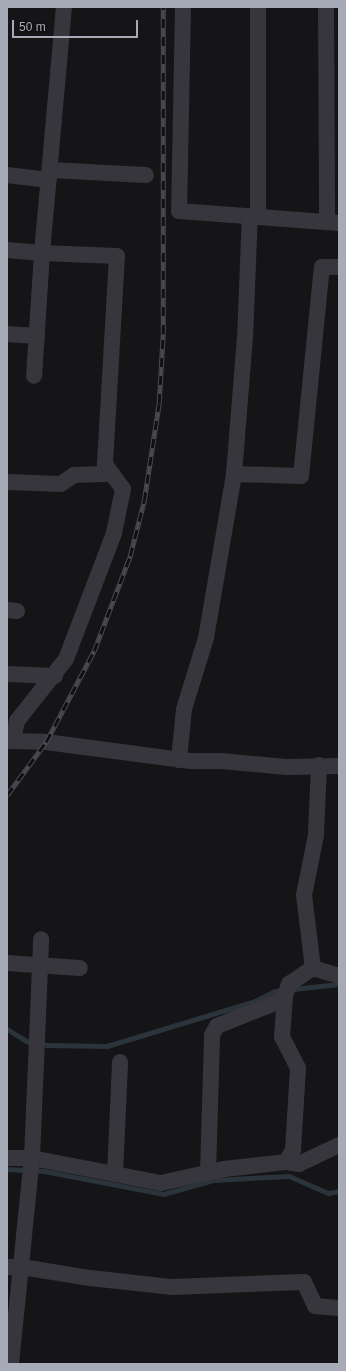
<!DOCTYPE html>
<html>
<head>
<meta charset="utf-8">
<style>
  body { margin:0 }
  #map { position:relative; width:346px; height:1371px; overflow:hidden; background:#151517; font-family:Helvetica,sans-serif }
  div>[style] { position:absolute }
  .stream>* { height:5px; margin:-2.5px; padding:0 2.5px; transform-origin:2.5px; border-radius:2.5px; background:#2b333b }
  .street>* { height:16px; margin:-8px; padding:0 8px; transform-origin:8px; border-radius:8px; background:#36363c }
  .rail>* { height:4.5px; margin-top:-2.25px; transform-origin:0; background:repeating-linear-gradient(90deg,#101012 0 9px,#494a51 0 18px); box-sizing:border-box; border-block:1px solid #494a51 }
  span { translate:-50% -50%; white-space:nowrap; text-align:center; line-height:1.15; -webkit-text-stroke:3px #101012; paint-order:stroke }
  .frame { position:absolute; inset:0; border:8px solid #a7abb7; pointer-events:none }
  .scale { position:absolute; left:12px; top:20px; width:126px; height:18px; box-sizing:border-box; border:2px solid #a7abb7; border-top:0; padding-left:5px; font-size:12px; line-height:14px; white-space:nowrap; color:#a7abb7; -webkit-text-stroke:3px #101012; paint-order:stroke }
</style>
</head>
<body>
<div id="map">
  <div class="stream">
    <i style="left:7px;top:1029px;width:22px;rotate:32deg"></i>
    <i style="left:26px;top:1041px;width:20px;rotate:11deg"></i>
    <i style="left:46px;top:1045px;width:61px;rotate:0.9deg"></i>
    <i style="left:107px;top:1046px;width:155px;rotate:-16.9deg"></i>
    <i style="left:255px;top:1001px;width:22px;rotate:-27deg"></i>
    <i style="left:275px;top:991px;width:64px;rotate:-6.2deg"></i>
    <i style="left:7px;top:1169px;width:37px;rotate:3deg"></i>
    <i style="left:44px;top:1171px;width:121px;rotate:10.9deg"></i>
    <i style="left:163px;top:1194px;width:53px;rotate:-15.4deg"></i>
    <i style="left:214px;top:1180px;width:75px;rotate:-3.1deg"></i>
    <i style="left:289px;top:1176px;width:43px;rotate:23.6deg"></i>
    <i style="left:328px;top:1193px;width:11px;rotate:-10deg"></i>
  </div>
  <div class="street">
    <i style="left:183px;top:7px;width:204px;rotate:91.1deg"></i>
    <i style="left:179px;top:211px;width:160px;rotate:4.3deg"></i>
    <i style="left:326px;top:7px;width:214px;rotate:89.7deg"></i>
    <i style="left:50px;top:170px;width:96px;rotate:3deg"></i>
    <i style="left:7px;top:175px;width:42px;rotate:6.8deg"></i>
    <i style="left:258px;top:216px;width:209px;rotate:-90deg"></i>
    <i style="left:7px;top:250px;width:35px;rotate:5deg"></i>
    <i style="left:42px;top:253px;width:123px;rotate:93.7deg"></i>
    <i style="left:7px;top:334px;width:30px;rotate:4deg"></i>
    <i style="left:234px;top:474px;width:67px;rotate:1.7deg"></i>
    <i style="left:301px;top:476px;width:210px;rotate:-84.3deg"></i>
    <i style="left:322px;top:267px;width:17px"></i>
    <i style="left:7px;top:482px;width:54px;rotate:2.1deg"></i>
    <i style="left:61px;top:484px;width:16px;rotate:-35deg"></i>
    <i style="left:74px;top:475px;width:38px;rotate:-2deg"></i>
    <i style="left:7px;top:610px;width:10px;rotate:6deg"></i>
    <i style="left:7px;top:674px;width:48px;rotate:2.4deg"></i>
    <i style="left:7px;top:741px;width:39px;rotate:1deg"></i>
    <i style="left:46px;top:742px;width:146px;rotate:7.5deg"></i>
    <i style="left:191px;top:761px;width:30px"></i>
    <i style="left:221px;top:761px;width:66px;rotate:5.2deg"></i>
    <i style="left:287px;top:767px;width:52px;rotate:-1.1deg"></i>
    <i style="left:13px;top:741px;width:20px;rotate:-79deg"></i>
    <i style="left:17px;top:721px;width:79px;rotate:-51.7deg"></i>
    <i style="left:66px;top:659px;width:135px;rotate:-69.1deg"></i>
    <i style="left:114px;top:533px;width:45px;rotate:-78.4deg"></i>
    <i style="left:123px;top:489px;width:31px;rotate:-126deg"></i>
    <i style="left:105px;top:464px;width:208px;rotate:-86.7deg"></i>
    <i style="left:117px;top:256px;width:75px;rotate:-177.7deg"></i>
    <i style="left:42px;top:253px;width:247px;rotate:-84.9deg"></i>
    <i style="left:179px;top:760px;width:51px;rotate:-84.4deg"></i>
    <i style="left:184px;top:709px;width:74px;rotate:-72.8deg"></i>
    <i style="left:206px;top:638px;width:166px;rotate:-80.3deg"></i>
    <i style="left:234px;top:474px;width:136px;rotate:-85.4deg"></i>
    <i style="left:245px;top:338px;width:122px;rotate:-87.7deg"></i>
    <i style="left:319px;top:765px;width:70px;rotate:92.5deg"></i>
    <i style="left:316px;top:835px;width:61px;rotate:101.3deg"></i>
    <i style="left:304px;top:895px;width:74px;rotate:83deg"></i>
    <i style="left:313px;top:968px;width:27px;rotate:17deg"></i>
    <i style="left:7px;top:963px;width:73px;rotate:3.9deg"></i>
    <i style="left:7px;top:1158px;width:25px"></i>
    <i style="left:32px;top:1158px;width:131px;rotate:11deg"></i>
    <i style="left:161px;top:1183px;width:65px;rotate:-12.5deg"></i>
    <i style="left:224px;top:1169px;width:62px;rotate:-6.4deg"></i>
    <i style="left:286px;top:1162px;width:13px;rotate:9deg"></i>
    <i style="left:299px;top:1164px;width:44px;rotate:-25.4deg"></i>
    <i style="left:286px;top:1162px;width:14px;rotate:-60deg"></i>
    <i style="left:293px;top:1150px;width:82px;rotate:-86.5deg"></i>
    <i style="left:298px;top:1068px;width:35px;rotate:-117deg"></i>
    <i style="left:282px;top:1037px;width:41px;rotate:-85.8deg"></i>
    <i style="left:285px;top:996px;width:13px;rotate:-72deg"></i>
    <i style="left:289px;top:984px;width:29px;rotate:-34deg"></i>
    <i style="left:208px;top:1173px;width:138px;rotate:-88.3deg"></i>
    <i style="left:212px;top:1035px;width:10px;rotate:-61deg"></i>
    <i style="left:217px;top:1026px;width:73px;rotate:-21.7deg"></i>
    <i style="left:115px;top:1174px;width:112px;rotate:-87.4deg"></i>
    <i style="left:7px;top:1267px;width:15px"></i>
    <i style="left:22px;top:1267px;width:69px;rotate:9.2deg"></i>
    <i style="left:90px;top:1278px;width:81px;rotate:6.3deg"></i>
    <i style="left:171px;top:1287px;width:133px;rotate:-2.2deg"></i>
    <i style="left:304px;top:1282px;width:26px;rotate:65deg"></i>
    <i style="left:315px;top:1306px;width:24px;rotate:5deg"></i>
    <i style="left:11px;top:1364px;width:207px;rotate:-84.2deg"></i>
    <i style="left:32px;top:1158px;width:219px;rotate:-87.6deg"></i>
  </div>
  <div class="rail">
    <i style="left:7px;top:795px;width:66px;rotate:-53.7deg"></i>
    <i style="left:46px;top:742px;width:103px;rotate:-62.2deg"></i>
    <i style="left:94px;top:651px;width:102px;rotate:-69.2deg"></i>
    <i style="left:130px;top:556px;width:57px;rotate:-75.7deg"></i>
    <i style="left:144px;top:501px;width:99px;rotate:-81.3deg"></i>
    <i style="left:159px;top:403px;width:69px;rotate:-86.7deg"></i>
    <i style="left:163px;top:334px;width:327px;rotate:-90deg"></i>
  </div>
  <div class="frame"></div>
  <div class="scale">50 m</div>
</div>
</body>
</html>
